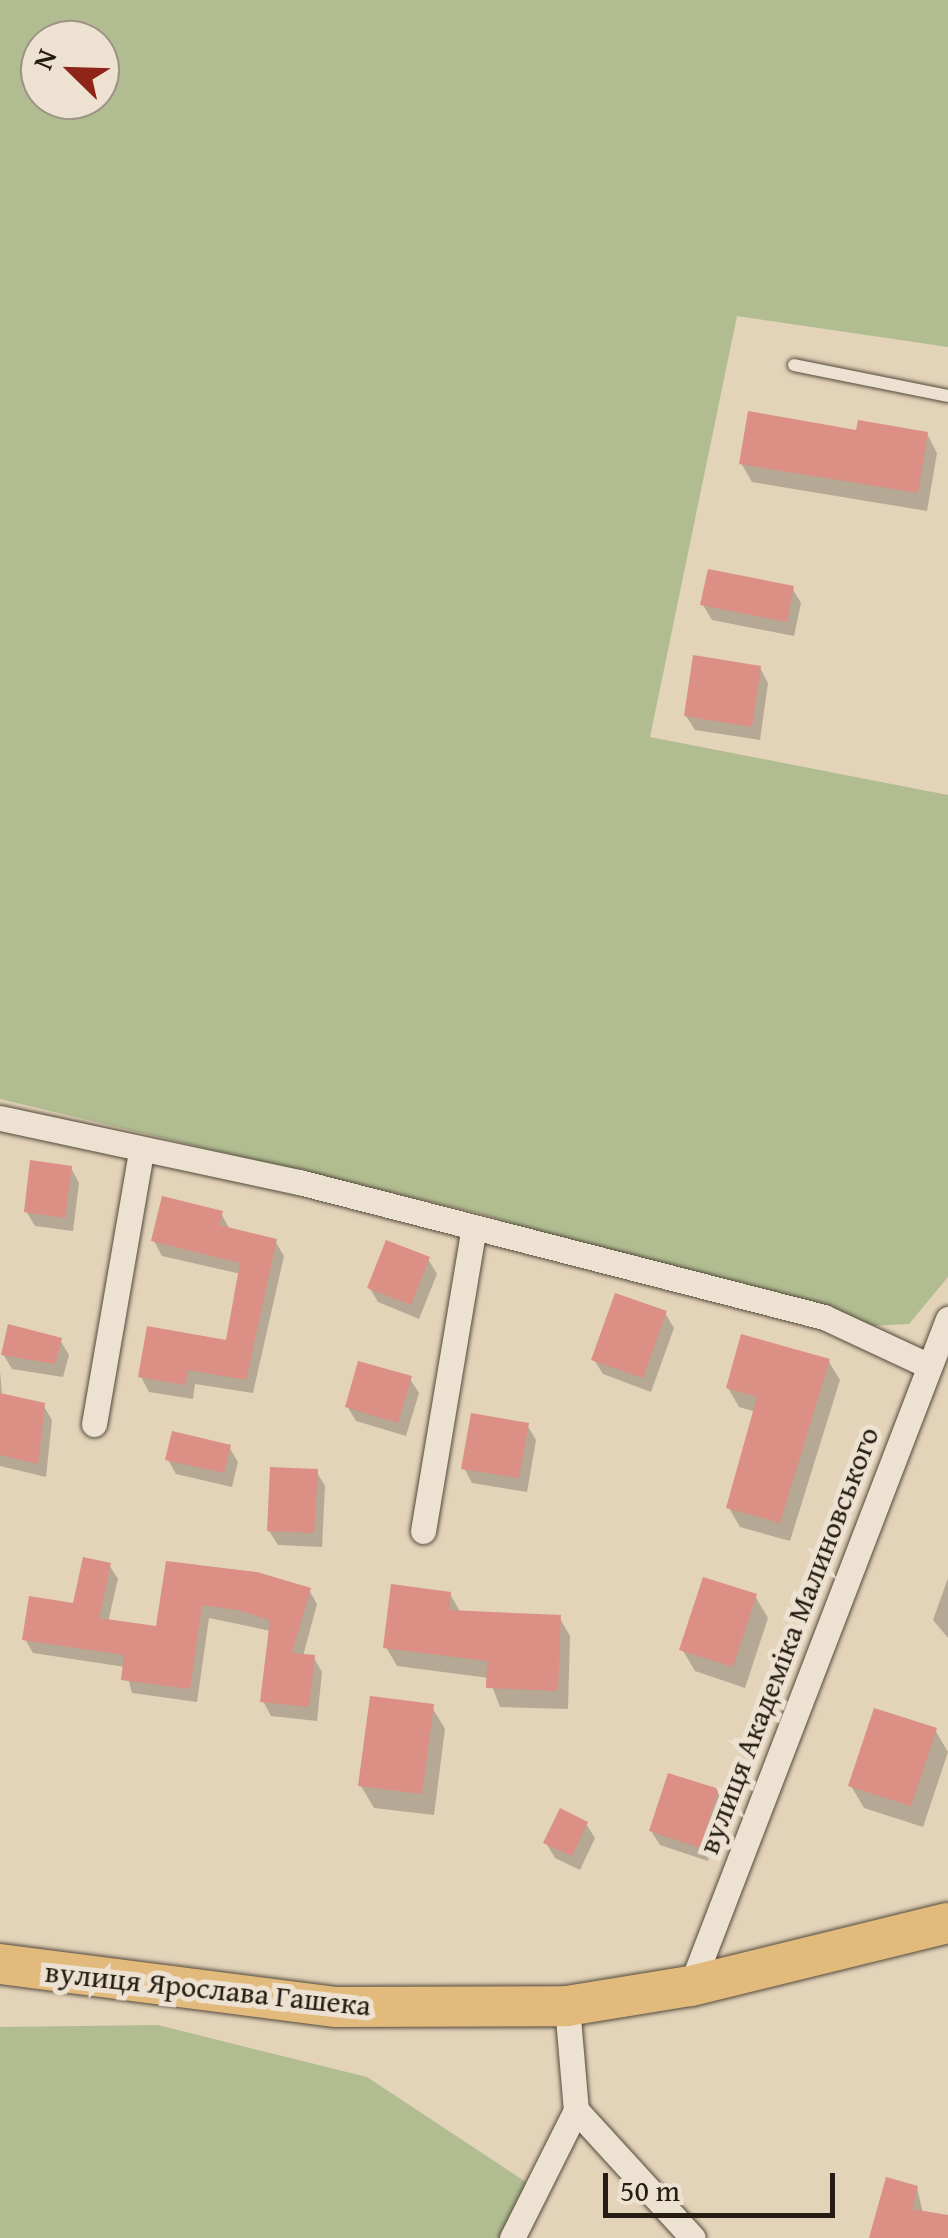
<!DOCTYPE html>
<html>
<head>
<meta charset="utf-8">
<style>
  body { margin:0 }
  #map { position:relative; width:948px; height:2238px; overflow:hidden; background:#e3d3b9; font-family:"Gentium Book Plus",serif }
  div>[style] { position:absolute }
  .green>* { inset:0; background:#b1bd91 }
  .shadow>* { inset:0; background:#0003 }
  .building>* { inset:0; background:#db8f85 }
  .roads { filter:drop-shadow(0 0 2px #544a3c) drop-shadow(0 0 2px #544a3c) }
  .lane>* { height:12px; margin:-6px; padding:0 6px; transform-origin:6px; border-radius:6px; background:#ede2d2 }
  .street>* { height:25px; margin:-12.5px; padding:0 12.5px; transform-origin:12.5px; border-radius:12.5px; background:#ede2d2 }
  .primary>* { height:40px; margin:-20px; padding:0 20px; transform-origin:20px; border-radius:20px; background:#e2ba7c }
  span { translate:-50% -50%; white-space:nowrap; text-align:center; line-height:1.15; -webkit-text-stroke:10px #ede2d2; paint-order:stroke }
  .street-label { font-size:30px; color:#251d12 }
  .north { position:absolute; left:20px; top:20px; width:100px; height:100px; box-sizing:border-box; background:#ede2d2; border:2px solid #9d9385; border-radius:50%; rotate:293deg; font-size:28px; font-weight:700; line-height:40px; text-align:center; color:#251d12 }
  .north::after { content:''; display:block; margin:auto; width:35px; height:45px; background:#8f2418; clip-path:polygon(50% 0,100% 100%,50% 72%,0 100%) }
  .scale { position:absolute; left:603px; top:2173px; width:232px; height:45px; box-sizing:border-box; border:5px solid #251d12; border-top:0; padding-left:12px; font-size:30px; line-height:35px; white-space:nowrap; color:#251d12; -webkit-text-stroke:8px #ede2d2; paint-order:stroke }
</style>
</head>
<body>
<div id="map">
  <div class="green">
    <i style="clip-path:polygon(evenodd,0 0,948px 0,948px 347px,737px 316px,650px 737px,948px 795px,948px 1277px,909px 1324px,867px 1326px,481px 1214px,0 1099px,0 0,40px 40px,100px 40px,100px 100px,40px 100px,40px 40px)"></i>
    <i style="clip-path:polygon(158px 2025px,367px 2077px,535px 2188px,512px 2238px,0 2238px,0 2027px)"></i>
  </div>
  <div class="shadow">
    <i style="clip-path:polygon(858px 433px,927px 434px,937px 453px,927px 511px,752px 482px,741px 463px)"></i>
    <i style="clip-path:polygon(792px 588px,801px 603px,794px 636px,712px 620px,703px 605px)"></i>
    <i style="clip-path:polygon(760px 668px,768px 683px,760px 740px,695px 730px,686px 716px)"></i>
    <i style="clip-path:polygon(71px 1168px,79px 1183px,73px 1231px,35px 1226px,26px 1211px)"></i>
    <i style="clip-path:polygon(221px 1213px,229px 1228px,275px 1241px,284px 1256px,253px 1393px,195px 1384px,193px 1399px,149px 1392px,141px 1377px,228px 1343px,241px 1274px,162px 1256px,154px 1241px)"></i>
    <i style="clip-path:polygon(428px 1259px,437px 1274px,419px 1319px,378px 1302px,369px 1287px)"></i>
    <i style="clip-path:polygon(665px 1313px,674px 1328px,651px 1392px,603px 1374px,594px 1360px)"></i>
    <i style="clip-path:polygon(60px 1340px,69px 1355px,63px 1377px,12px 1369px,3px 1354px)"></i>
    <i style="clip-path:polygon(829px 1362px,840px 1380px,790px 1541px,740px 1527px,729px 1508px,756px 1412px,739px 1407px,728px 1388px)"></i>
    <i style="clip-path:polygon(0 1371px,2px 1395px,43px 1405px,52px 1420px,46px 1477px,0 1466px)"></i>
    <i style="clip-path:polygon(410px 1379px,419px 1393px,406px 1436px,356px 1421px,347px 1406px)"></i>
    <i style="clip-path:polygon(527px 1425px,536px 1440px,527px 1492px,472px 1483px,464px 1468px)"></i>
    <i style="clip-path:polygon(229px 1447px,238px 1462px,232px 1487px,176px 1474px,168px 1460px)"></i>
    <i style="clip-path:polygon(316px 1471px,325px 1486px,322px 1547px,278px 1545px,269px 1531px)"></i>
    <i style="clip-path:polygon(168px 1564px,309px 1590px,317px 1604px,303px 1656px,314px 1658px,322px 1672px,317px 1721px,271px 1716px,263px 1701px,271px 1631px,209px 1618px,197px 1702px,132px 1693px,125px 1667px,33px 1653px,25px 1639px,75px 1606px,109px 1565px,118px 1579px,108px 1622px,158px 1628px)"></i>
    <i style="clip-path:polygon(948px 1578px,948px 1638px,933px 1620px)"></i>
    <i style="clip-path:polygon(450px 1594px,461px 1613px,559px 1617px,570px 1636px,568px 1709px,500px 1707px,489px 1678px,397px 1666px,386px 1647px)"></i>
    <i style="clip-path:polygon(755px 1596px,768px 1618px,745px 1688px,695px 1671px,682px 1649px)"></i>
    <i style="clip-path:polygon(432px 1707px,445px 1729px,434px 1815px,374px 1808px,361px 1786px)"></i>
    <i style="clip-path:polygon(935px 1730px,948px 1752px,923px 1827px,864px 1808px,851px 1786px)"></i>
    <i style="clip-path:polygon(717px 1792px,726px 1806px,708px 1861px,660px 1845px,651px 1831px)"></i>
    <i style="clip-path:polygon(586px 1824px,595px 1838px,580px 1870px,555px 1858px,546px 1843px)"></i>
    <i style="clip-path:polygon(917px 2188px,923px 2213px,948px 2218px,948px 2238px,872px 2238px)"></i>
  </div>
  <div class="building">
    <i style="clip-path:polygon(748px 411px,856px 430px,858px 420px,928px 432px,918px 493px,739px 464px)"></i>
    <i style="clip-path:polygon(708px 569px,794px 586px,787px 622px,700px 605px)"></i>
    <i style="clip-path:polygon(693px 655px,761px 666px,752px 727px,684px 716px)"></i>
    <i style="clip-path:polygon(30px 1160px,72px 1166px,65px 1218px,24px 1212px)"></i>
    <i style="clip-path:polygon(162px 1196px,223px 1211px,219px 1225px,277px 1239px,246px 1380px,188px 1370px,185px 1385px,138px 1377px,147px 1326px,226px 1340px,240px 1263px,151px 1241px)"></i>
    <i style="clip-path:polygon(386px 1240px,430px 1257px,411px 1305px,367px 1288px)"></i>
    <i style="clip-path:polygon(615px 1293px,667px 1311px,643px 1378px,591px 1360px)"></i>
    <i style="clip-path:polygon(8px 1324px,62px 1338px,55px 1364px,1px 1355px)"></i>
    <i style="clip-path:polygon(741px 1334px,830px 1359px,780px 1523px,726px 1508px,757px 1397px,726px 1388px)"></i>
    <i style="clip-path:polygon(358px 1361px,412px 1376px,398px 1423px,345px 1407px)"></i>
    <i style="clip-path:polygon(0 1393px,45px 1403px,38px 1464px,0 1455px)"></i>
    <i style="clip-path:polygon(471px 1413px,529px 1423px,519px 1478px,461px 1469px)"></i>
    <i style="clip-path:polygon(172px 1431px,231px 1445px,224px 1473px,165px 1460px)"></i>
    <i style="clip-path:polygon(270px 1467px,318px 1469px,314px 1533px,267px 1531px)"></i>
    <i style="clip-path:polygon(83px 1557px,111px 1563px,99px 1618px,156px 1626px,166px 1561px,257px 1572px,311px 1588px,292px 1653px,315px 1655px,309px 1707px,260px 1702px,270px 1620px,237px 1610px,202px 1605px,190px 1689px,121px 1680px,124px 1655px,22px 1640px,29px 1596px,73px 1603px)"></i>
    <i style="clip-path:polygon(703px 1577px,757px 1594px,733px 1667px,679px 1650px)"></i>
    <i style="clip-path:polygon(391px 1584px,451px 1592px,449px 1610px,561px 1615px,558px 1691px,486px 1688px,487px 1661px,383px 1648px)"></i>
    <i style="clip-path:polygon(370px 1696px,434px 1704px,422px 1794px,358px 1786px)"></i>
    <i style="clip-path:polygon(874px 1708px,937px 1728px,911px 1806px,848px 1786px)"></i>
    <i style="clip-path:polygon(668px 1773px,719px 1789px,700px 1848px,649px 1831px)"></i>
    <i style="clip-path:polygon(560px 1808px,588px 1822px,572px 1856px,543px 1843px)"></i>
    <i style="clip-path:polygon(886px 2177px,918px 2186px,912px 2209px,948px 2215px,948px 2238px,869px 2238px)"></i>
  </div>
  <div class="roads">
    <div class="lane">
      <i style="left:794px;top:365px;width:157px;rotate:11.4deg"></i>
    </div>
    <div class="street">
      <i style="left:0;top:1118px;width:306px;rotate:12.1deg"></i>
      <i style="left:299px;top:1182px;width:542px;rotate:14.42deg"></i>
      <i style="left:824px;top:1317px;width:114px;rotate:25deg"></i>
      <i style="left:94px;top:1424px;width:277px;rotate:-80.2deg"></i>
      <i style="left:423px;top:1531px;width:303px;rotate:-80.5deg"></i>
      <i style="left:691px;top:1986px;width:715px;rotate:-68.93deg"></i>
      <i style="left:567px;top:2006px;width:104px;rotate:85.1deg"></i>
      <i style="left:576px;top:2110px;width:173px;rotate:47.6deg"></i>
      <i style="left:512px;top:2238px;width:143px;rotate:-63.4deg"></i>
    </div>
    <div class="primary">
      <i style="left:0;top:1964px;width:339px;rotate:7.3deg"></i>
      <i style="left:336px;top:2007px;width:231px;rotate:-0.2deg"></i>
      <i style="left:567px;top:2006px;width:126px;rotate:-9.2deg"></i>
      <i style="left:691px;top:1986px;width:265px;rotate:-13.8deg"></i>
    </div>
  </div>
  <div class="street-label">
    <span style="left:788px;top:1640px;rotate:-69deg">вулиця Академіка Малиновського</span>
    <span style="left:208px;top:1988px;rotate:6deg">вулиця Ярослава Гашека</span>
  </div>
  <div class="north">N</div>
  <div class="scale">50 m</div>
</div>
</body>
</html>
